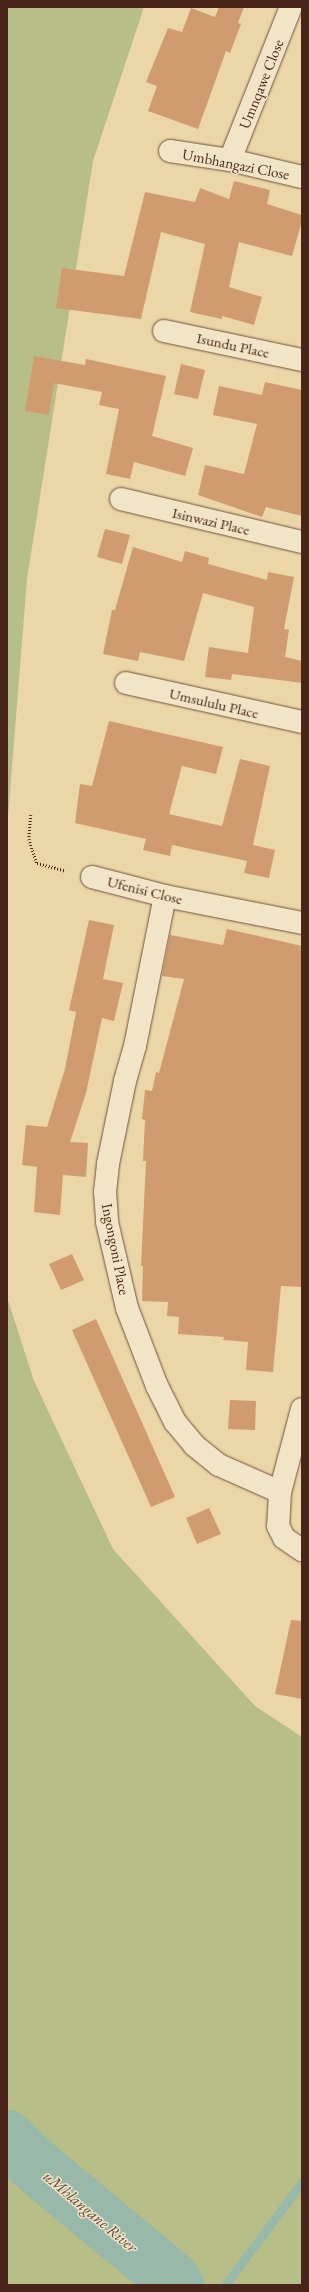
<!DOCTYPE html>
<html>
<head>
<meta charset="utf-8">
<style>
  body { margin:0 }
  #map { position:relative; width:309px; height:2292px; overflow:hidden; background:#ebd6a8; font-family:"EB Garamond",serif }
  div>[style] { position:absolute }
  .green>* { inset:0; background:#b7be88 }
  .stream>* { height:9px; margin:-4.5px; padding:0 4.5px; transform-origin:4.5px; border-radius:4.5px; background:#98b9a9 }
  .river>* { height:56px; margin:-28px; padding:0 28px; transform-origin:28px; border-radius:28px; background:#98b9a9 }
  .building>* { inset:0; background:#d19b70 }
  .path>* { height:2.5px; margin-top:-1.25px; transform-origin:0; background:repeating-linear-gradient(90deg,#482518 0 1px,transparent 0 3px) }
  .roads { filter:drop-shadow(0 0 1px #71513c) drop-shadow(0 0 1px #71513c) }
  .minor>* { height:22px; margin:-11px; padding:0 11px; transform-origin:11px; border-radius:11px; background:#f2e4c6 }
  span { translate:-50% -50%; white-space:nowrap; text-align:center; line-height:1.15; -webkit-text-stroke:3px #f2e4c6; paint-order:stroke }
  .street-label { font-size:15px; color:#482518 }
  .water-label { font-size:16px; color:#5c4a3c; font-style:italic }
  .frame { position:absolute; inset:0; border:8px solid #482518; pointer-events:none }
</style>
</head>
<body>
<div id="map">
  <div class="green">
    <i style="clip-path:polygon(7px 7px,144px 7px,93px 161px,27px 579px,7px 830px)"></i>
    <i style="clip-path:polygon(7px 1297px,34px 1381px,113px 1549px,255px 1706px,302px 1737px,302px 2285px,7px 2285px)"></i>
  </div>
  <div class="stream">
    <i style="left:225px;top:2285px;width:129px;rotate:-53.2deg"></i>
  </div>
  <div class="river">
    <i style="left:7px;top:2138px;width:34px;rotate:45deg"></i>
    <i style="left:31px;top:2162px;width:183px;rotate:39.7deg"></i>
    <i style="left:172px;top:2279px;width:7px;rotate:56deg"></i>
  </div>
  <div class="building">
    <i style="clip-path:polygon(219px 7px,244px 7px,238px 23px,241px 24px,230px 53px,226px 51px,198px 129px,148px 111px,157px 86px,146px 82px,168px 28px,182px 32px,191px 8px,215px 17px)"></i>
    <i style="clip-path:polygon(234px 181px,270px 190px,267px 204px,302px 215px,302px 221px,292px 256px,239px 242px,229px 287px,262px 297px,254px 325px,222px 316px,222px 319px,190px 312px,205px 244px,161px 232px,141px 319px,56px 308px,62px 268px,124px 276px,145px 192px,195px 202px,200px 188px,229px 199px)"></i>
    <i style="clip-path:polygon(34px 356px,85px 365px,86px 359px,166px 376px,152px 436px,193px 448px,185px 476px,134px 462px,130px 479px,106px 474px,119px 409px,99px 405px,102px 392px,54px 383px,49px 415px,25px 411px)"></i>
    <i style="clip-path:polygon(181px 364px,205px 370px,198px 399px,174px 394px)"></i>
    <i style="clip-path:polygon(265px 382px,302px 390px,302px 516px,266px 507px,262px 517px,198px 495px,205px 465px,244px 474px,257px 424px,213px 415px,219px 386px,262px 395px)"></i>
    <i style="clip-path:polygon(105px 529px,130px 535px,122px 564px,97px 557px)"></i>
    <i style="clip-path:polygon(133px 547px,182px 562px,185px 551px,209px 558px,208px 564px,267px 580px,268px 572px,294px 577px,284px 629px,289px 630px,285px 657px,302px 661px,302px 683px,232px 674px,231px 680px,205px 677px,209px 647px,248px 653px,254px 607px,203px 593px,184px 661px,140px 652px,138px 661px,103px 654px,112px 610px,115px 610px)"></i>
    <i style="clip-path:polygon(109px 721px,223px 747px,216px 774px,182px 766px,169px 814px,222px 826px,240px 759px,270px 766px,253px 845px,275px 850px,269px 878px,244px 873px,247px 861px,172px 845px,170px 856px,143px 850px,146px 839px,75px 823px,80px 784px,92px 786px)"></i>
    <i style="clip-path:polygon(89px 920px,114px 925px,103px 979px,123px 983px,114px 1021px,102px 1018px,86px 1093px,70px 1142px,88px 1143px,86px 1177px,63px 1175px,60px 1215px,34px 1212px,37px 1167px,22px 1165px,26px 1125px,47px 1127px,65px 1069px,76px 1012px,69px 1010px)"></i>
    <i style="clip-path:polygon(227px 929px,302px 946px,302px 1287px,281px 1286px,273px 1372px,246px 1370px,248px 1342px,223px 1340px,224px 1337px,178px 1334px,179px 1317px,167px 1316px,168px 1302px,142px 1301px,143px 1266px,141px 1266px,146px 1161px,143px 1161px,145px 1120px,142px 1119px,145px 1090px,152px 1091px,156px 1072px,159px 1073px,184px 979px,162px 976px,170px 935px,223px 945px)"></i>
    <i style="clip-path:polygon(72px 1254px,84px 1280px,61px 1290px,49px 1264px)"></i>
    <i style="clip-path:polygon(96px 1319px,175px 1497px,151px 1507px,72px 1330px)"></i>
    <i style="clip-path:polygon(230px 1400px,256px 1401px,255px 1430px,228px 1429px)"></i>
    <i style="clip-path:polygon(209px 1508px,221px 1534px,197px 1544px,186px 1518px)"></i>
    <i style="clip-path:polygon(291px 1620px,302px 1621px,302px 1699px,275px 1694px)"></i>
  </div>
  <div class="path">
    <i style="left:31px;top:815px;width:24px;rotate:95deg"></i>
    <i style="left:29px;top:839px;width:25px;rotate:72deg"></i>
    <i style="left:37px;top:863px;width:30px;rotate:15deg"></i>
  </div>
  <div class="roads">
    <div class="minor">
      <i style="left:170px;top:151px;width:61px;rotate:8.5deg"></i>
      <i style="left:230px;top:160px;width:74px;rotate:13.3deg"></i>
      <i style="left:230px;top:160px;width:165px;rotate:-68.3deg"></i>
      <i style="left:164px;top:331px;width:141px;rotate:11.9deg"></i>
      <i style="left:121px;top:499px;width:186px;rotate:13.4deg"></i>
      <i style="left:126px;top:683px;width:180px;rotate:12.5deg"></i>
      <i style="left:92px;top:877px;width:75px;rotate:14.6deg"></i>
      <i style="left:165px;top:896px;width:140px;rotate:11.1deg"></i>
      <i style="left:165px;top:896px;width:153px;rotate:101.3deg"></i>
      <i style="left:135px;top:1046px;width:36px;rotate:106deg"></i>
      <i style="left:125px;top:1081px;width:85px;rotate:101.6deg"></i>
      <i style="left:108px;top:1164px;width:27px;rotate:96deg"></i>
      <i style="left:105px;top:1191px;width:31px;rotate:86deg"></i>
      <i style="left:107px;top:1222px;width:88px;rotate:76.9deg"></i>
      <i style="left:127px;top:1308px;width:84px;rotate:69deg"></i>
      <i style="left:157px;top:1386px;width:40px;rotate:63.4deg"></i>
      <i style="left:175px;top:1422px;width:30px;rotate:50deg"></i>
      <i style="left:194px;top:1445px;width:32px;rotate:39deg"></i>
      <i style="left:219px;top:1465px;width:67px;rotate:23.9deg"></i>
      <i style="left:302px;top:1409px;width:86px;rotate:104.8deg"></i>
      <i style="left:280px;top:1492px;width:34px;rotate:93deg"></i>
      <i style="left:278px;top:1526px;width:13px;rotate:63deg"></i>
      <i style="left:284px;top:1538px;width:22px;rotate:34deg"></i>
    </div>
  </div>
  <div class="street-label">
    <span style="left:261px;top:84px;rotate:-68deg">Umnqawe Close</span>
    <span style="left:236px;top:164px;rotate:11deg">Umbhangazi Close</span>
    <span style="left:233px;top:345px;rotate:12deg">Isundu Place</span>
    <span style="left:211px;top:521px;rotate:13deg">Isinwazi Place</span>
    <span style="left:214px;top:703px;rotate:13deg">Umsululu Place</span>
    <span style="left:145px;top:890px;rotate:14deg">Ufenisi Close</span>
    <span style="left:116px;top:1249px;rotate:79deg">Ingongoni Place</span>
  </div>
  <div class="water-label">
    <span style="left:90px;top:2212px;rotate:40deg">uMhlangane River</span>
  </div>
  <div class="frame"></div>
</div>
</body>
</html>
